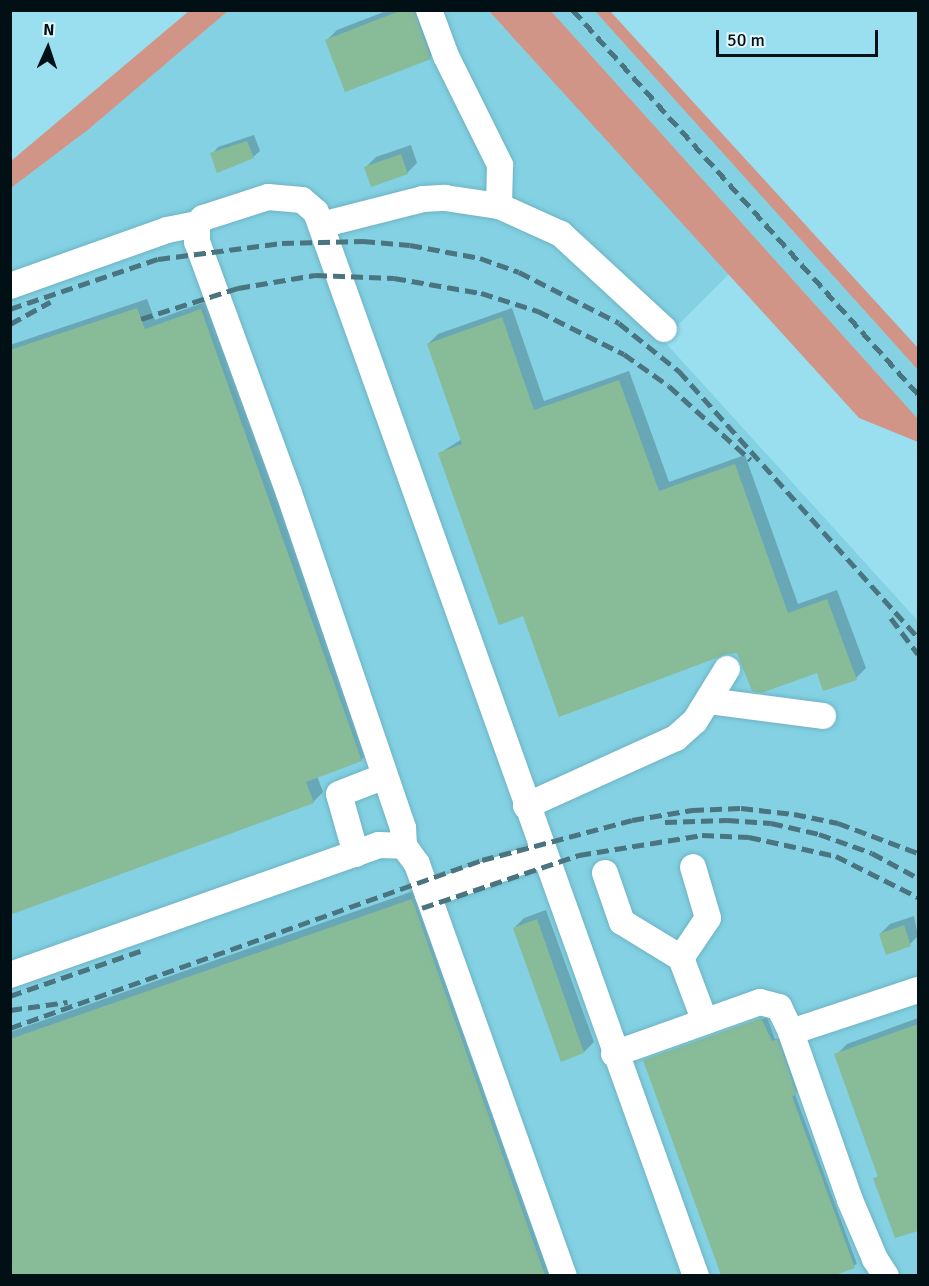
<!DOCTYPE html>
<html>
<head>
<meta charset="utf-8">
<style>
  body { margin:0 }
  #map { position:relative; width:929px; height:1286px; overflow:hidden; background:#99dff0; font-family:Signika,sans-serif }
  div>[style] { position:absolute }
  .built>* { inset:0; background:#83d1e3 }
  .green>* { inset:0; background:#d19587 }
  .shadow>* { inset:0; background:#0003 }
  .building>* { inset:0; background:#88bb97 }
  .roads { filter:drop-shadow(0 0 2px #6eb3c3) drop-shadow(0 0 2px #6eb3c3) }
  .minor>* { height:26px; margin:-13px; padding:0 13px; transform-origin:13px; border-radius:13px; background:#fff }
  .rail>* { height:4.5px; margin-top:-2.25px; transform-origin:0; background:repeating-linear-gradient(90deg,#4a747f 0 12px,transparent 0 18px) }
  span { translate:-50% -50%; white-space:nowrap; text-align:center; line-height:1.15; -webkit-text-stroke:5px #e3f7fc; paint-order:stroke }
  .frame { position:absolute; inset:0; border:12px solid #001015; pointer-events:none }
  .north { position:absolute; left:18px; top:18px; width:60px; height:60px; -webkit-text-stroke:4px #e3f7fc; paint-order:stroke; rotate:3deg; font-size:16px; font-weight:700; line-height:24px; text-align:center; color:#001015 }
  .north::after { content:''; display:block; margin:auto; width:21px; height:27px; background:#001015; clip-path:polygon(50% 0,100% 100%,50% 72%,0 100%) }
  .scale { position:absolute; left:716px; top:30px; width:162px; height:27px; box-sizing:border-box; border:3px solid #001015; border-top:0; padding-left:8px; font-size:18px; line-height:21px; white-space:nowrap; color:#001015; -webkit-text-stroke:4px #e3f7fc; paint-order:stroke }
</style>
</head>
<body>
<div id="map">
  <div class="built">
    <i style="clip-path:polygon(228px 11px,489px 11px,729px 274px,663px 340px,918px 621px,918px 1275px,11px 1276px,11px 188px,89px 129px)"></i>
    <i style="clip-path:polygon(551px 11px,595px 11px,645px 66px,918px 370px,918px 419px)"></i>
  </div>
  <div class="green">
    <i style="clip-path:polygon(189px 11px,228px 11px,89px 129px,11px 188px,11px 161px)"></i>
    <i style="clip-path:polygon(489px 11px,551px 11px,918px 419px,918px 442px,859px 418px)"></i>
    <i style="clip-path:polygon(595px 11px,610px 11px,918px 348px,918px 370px)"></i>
  </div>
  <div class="shadow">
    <i style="clip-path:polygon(389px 10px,427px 10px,440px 47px,430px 57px,327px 40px,337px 30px)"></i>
    <i style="clip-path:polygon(254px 135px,260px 151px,253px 157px,212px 154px,218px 147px)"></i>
    <i style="clip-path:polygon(411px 145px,417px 163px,407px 173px,366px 167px,376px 157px)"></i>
    <i style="clip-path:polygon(147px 299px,155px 320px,211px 300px,371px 750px,361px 760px,317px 776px,323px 792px,313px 802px,10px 913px,10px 345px)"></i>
    <i style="clip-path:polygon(512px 308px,544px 401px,629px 371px,669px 482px,745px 455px,798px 604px,837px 590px,866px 668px,856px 678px,738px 651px,727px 653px,524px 614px,440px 453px,462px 439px,428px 344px,438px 334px)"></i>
    <i style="clip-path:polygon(425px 887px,563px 1276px,10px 1276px,10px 1032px)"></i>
    <i style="clip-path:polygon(546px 910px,594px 1042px,584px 1052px,514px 928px,524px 918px)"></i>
    <i style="clip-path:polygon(914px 916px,918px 936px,910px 944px,880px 934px,890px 924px)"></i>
    <i style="clip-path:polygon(767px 1017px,775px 1039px,781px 1038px,799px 1090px,795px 1094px,857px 1264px,831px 1276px,723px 1276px,645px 1060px)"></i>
    <i style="clip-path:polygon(918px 1018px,918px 1228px,896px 1236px,875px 1179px,879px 1175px,836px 1055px,847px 1044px)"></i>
  </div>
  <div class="building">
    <i style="clip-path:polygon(402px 10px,414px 10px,431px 59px,345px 92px,325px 40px)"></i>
    <i style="clip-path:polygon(247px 141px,254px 158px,217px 173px,210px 153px)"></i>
    <i style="clip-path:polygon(401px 154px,408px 174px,371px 187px,364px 167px)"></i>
    <i style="clip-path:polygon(137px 308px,145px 329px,201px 309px,362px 761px,306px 782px,314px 803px,10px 915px,10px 350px)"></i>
    <i style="clip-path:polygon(502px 317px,534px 410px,619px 380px,659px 491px,735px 464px,788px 613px,827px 599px,857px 680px,823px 691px,817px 673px,761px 693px,752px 691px,737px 653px,727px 654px,559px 717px,523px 616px,499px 625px,438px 453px,462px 444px,427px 344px)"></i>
    <i style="clip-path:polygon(412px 899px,545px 1275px,10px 1275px,10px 1039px)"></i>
    <i style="clip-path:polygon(537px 919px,584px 1053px,561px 1062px,513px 928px)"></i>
    <i style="clip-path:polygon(904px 925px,911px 946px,886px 955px,879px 934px)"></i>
    <i style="clip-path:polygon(761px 1018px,772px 1041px,778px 1039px,797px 1095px,792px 1096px,855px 1268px,835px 1275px,721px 1275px,643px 1060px)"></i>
    <i style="clip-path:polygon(918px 1024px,918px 1231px,895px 1238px,873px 1178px,878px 1177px,834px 1054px)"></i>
  </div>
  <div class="roads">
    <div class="minor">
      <i style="left:429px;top:10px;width:49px;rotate:69.7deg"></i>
      <i style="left:446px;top:56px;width:122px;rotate:63.6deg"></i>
      <i style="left:500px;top:165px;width:41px;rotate:91.4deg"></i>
      <i style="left:321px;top:225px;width:105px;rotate:-14.3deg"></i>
      <i style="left:423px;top:199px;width:22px;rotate:-3deg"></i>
      <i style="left:445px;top:198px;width:55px;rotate:8.4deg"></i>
      <i style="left:499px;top:206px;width:68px;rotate:24.3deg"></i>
      <i style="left:561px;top:234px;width:140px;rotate:42.7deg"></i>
      <i style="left:10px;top:286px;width:167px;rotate:-19.6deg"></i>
      <i style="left:167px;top:230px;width:31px;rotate:-11deg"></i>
      <i style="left:709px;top:701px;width:115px;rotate:7.5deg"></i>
      <i style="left:526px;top:806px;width:165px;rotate:-24.4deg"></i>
      <i style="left:676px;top:738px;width:25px;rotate:-42deg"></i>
      <i style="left:695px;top:721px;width:61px;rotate:-58.4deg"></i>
      <i style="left:404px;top:846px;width:18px;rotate:-93deg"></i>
      <i style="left:403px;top:828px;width:354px;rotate:-108.8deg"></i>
      <i style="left:289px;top:493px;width:267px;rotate:-110.1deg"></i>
      <i style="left:197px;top:242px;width:18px;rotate:-90deg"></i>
      <i style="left:197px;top:224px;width:8px;rotate:-45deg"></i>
      <i style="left:203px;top:218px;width:68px;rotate:-17.9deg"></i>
      <i style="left:268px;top:197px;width:34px;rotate:5deg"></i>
      <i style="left:302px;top:200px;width:18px;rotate:41deg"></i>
      <i style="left:316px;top:212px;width:1130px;rotate:70.35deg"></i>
      <i style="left:356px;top:854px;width:62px;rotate:-105.8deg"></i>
      <i style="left:339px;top:794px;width:49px;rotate:-21.4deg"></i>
      <i style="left:605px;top:873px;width:52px;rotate:70.9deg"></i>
      <i style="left:622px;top:922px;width:69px;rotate:31.4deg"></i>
      <i style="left:681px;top:958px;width:48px;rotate:-56deg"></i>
      <i style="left:708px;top:918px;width:53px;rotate:-106.4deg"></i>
      <i style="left:428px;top:895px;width:122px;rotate:-19.6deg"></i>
      <i style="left:681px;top:958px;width:68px;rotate:69.4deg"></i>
      <i style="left:10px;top:975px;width:391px;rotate:-19.4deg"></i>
      <i style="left:379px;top:845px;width:25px;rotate:2deg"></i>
      <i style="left:404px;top:846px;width:22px;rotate:54deg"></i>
      <i style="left:417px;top:864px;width:437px;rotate:70.4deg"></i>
      <i style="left:614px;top:1054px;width:155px;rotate:-19.6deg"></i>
      <i style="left:760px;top:1002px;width:20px;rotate:15deg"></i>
      <i style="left:779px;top:1007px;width:28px;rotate:64deg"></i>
      <i style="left:886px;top:1276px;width:20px;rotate:-123deg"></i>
      <i style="left:875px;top:1259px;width:64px;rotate:-113deg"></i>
      <i style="left:850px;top:1200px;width:178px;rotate:-109.4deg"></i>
      <i style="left:791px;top:1032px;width:134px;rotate:-18.3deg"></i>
    </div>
  </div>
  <div class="rail">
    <i style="left:573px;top:10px;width:516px;rotate:48.06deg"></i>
    <i style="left:10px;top:309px;width:156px;rotate:-18.7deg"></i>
    <i style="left:158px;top:259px;width:125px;rotate:-7.4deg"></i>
    <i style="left:282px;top:243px;width:81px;rotate:-1.4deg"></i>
    <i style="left:363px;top:241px;width:47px;rotate:4.9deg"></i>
    <i style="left:410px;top:245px;width:71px;rotate:10.5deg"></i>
    <i style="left:480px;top:258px;width:41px;rotate:19.7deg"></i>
    <i style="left:519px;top:272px;width:112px;rotate:27deg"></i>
    <i style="left:619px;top:323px;width:77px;rotate:38.7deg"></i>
    <i style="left:679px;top:371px;width:358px;rotate:48.1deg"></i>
    <i style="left:141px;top:319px;width:102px;rotate:-17.7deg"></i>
    <i style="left:238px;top:288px;width:78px;rotate:-9.6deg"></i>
    <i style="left:315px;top:275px;width:79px;rotate:2.2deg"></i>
    <i style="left:394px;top:278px;width:88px;rotate:9.8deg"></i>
    <i style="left:481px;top:293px;width:60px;rotate:17.5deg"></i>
    <i style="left:538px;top:311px;width:96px;rotate:26.6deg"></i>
    <i style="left:624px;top:354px;width:55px;rotate:35.4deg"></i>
    <i style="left:669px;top:386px;width:110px;rotate:42.1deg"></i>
    <i style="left:10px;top:324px;width:46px;rotate:-28.8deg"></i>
    <i style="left:891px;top:618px;width:45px;rotate:53.1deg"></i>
    <i style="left:665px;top:822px;width:62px;rotate:-1.8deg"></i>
    <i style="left:727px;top:820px;width:44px;rotate:3.9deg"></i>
    <i style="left:771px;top:823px;width:49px;rotate:12.9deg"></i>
    <i style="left:819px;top:834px;width:56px;rotate:19.7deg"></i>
    <i style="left:872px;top:853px;width:52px;rotate:28.5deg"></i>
    <i style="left:422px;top:908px;width:166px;rotate:-18.7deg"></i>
    <i style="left:579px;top:855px;width:125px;rotate:-9.2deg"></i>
    <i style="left:702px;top:835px;width:47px;rotate:2.4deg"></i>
    <i style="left:749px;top:837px;width:89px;rotate:12.3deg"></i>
    <i style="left:836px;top:856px;width:92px;rotate:26.6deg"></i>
    <i style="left:10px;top:996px;width:138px;rotate:-19.1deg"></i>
    <i style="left:10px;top:1010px;width:58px;rotate:-8deg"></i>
    <i style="left:10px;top:1028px;width:501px;rotate:-19.59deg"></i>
    <i style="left:482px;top:860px;width:155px;rotate:-14.9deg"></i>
    <i style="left:632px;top:820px;width:61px;rotate:-9.5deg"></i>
    <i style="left:692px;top:810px;width:49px;rotate:-2.3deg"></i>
    <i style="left:741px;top:808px;width:53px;rotate:6.5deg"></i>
    <i style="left:794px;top:814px;width:45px;rotate:11.6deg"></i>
    <i style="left:838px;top:823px;width:85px;rotate:20.6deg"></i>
  </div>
  <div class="frame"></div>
  <div class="north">N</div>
  <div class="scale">50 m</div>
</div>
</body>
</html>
